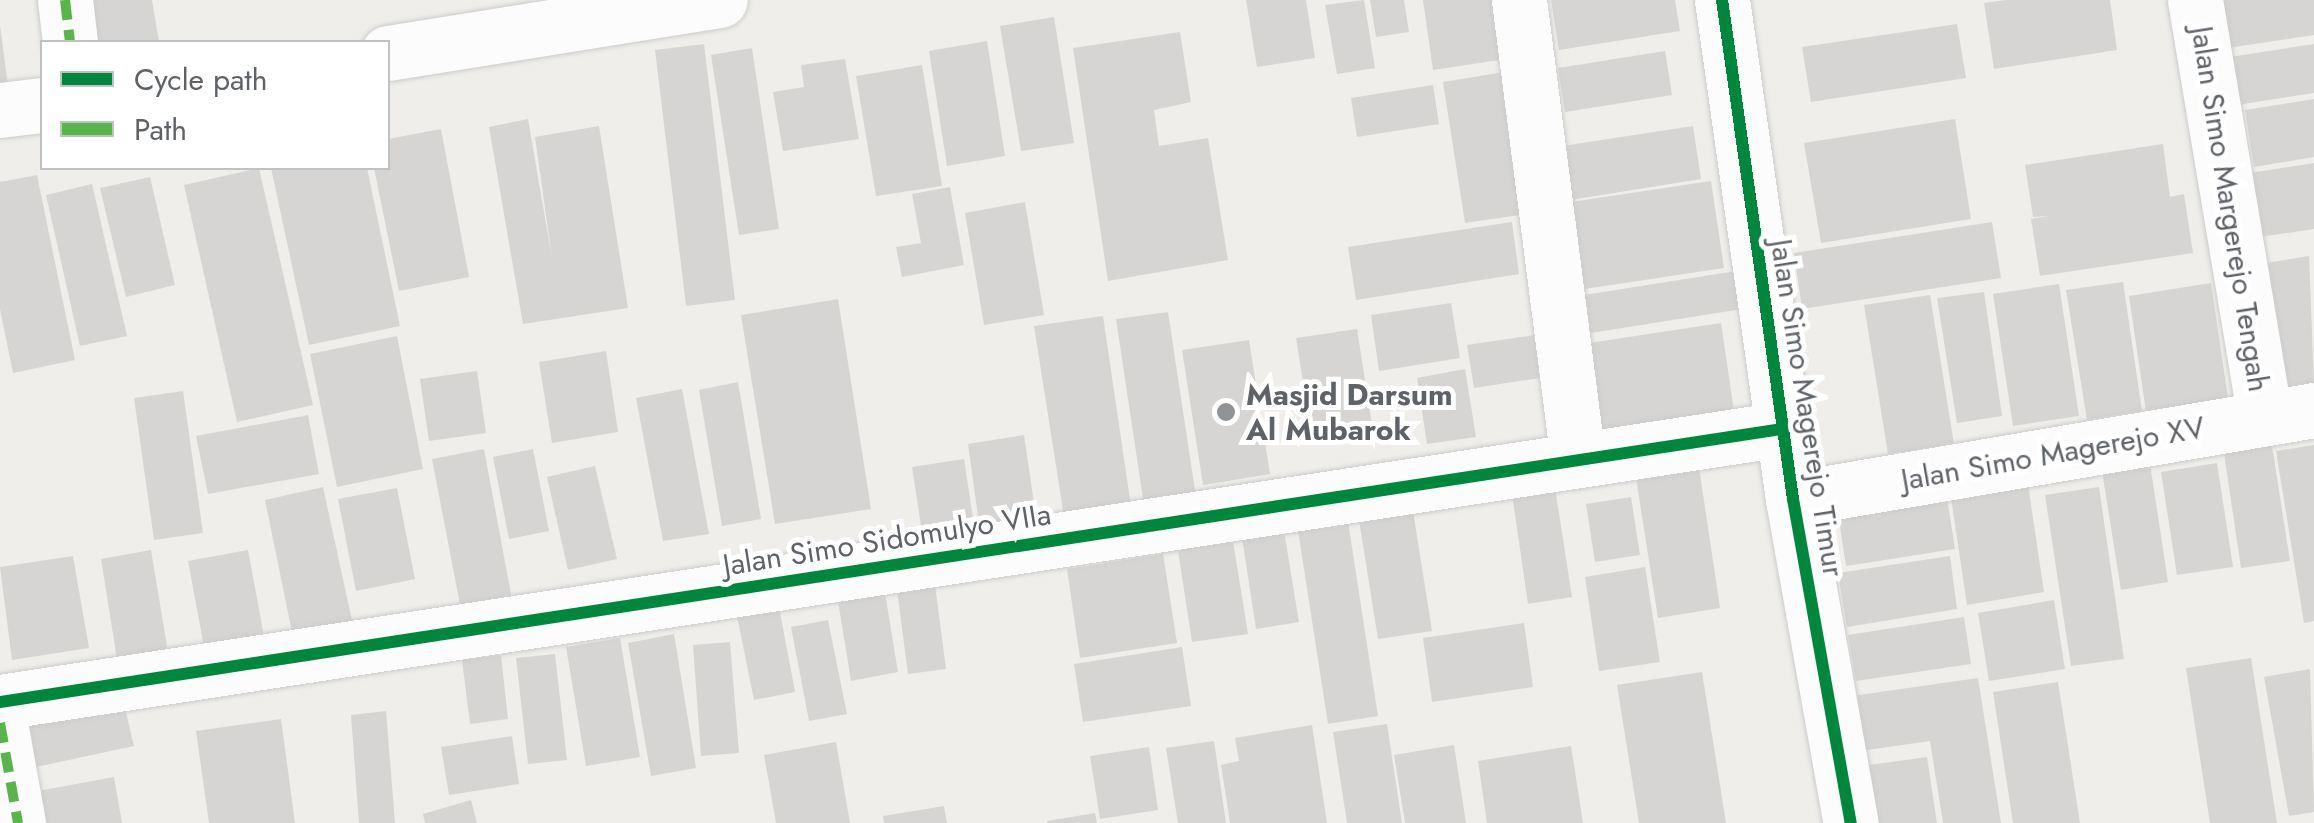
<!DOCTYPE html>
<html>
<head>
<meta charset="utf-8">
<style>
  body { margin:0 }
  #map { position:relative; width:2314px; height:823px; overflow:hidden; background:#efeeea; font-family:Jost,sans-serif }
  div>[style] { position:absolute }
  .building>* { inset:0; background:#d6d5d3 }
  .roads { filter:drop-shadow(0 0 2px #cbcccc) drop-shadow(0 0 2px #cbcccc) }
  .minor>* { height:55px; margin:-27.5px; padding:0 27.5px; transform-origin:27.5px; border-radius:27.5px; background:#fdfcfc }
  .quiet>* { height:10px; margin-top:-5px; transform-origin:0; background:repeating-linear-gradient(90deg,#58b549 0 20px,transparent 0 30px) }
  .cycleway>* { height:12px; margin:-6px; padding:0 6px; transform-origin:6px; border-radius:6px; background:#00873e }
  .dots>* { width:28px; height:28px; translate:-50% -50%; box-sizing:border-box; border:5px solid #fff; border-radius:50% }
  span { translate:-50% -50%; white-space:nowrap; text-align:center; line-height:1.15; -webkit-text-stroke:10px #fff; paint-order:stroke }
  .street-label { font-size:30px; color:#5f6368 }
  .poi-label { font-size:30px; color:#5f6368; font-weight:700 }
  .left { translate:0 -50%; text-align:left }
  .legend { position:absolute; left:40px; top:40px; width:350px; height:130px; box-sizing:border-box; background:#fff; border:2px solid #bfc1c3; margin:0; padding:12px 18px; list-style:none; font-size:30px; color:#5f6368 }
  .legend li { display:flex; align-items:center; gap:20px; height:50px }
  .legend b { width:50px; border:2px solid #bfc1c3 }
</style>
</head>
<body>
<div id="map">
  <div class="building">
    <i style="clip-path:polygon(77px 0,152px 0,159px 42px,83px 42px)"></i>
    <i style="clip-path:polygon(1246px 0,1306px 0,1315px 58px,1257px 67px)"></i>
    <i style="clip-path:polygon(1364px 0,1375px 68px,1337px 74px,1325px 5px)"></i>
    <i style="clip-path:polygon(1370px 0,1404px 0,1409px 32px,1376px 37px)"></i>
    <i style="clip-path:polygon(1423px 0,1497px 0,1506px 59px,1433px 70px)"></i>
    <i style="clip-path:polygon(1551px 0,1675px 0,1680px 31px,1559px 50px)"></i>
    <i style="clip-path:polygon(2006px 0,2110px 0,2117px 50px,1994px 69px,1984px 3px)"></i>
    <i style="clip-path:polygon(2219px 0,2314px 0,2314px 35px,2227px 48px)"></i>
    <i style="clip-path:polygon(1054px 17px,1074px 143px,1021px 151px,1000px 26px)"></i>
    <i style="clip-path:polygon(1957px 24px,1966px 78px,1811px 102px,1802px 47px)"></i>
    <i style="clip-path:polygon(0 25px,9px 94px,0 95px)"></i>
    <i style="clip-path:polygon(1180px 32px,1191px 102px,1154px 110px,1159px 146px,1208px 138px,1228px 260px,1108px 281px,1073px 48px)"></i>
    <i style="clip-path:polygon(987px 41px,1005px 156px,947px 166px,929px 51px)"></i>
    <i style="clip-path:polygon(704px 44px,735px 300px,686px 306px,655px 50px)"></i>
    <i style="clip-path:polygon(2314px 44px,2314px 93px,2237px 105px,2230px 57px)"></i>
    <i style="clip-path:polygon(752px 48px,779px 229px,739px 235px,711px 55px)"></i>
    <i style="clip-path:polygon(1665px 51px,1672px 95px,1565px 112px,1558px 68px)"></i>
    <i style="clip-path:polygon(845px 59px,859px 139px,783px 151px,773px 92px,804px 87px,801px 65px)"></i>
    <i style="clip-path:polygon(922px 65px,942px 186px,876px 196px,856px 76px)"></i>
    <i style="clip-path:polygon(1510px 71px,1533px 213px,1465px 223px,1443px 82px)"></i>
    <i style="clip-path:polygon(1433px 85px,1439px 124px,1357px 137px,1351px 98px)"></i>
    <i style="clip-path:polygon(2314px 99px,2314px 157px,2254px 167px,2245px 110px)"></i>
    <i style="clip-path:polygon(528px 119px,552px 258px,535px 137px,599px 126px,628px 308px,523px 324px,489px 127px)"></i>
    <i style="clip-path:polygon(1955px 119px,1971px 219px,1821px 243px,1804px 143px)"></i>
    <i style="clip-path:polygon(1693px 126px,1701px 179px,1552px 203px,1543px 149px)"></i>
    <i style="clip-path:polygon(441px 129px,469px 277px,399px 291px,374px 168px,388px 168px,388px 139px)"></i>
    <i style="clip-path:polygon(2163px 144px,2170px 197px,2184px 194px,2193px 253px,2040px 276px,2031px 219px,2048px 216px,2033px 217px,2025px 165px)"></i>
    <i style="clip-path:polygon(2314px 163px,2314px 229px,2253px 238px,2244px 174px)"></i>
    <i style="clip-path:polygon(259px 168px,313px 405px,237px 422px,184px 185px)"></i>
    <i style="clip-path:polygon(271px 168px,367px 168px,400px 326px,309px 345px)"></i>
    <i style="clip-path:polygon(37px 175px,75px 360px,13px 373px,0 309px,0 182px)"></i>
    <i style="clip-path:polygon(150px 177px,175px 285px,126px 297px,100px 188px)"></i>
    <i style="clip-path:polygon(1711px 181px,1724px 268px,1565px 292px,1551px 205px)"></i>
    <i style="clip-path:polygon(92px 184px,127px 336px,80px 346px,46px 195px)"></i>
    <i style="clip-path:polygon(950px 187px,964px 265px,902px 277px,896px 247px,921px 243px,912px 194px)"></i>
    <i style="clip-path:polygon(1025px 202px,1044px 315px,984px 325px,965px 213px)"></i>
    <i style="clip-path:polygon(1512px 222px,1519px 274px,1356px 300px,1348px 247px)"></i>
    <i style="clip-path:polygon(1992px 222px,2001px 278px,1802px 309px,1794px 253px)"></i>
    <i style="clip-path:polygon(2309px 256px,2314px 385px,2261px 393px,2242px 267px)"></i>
    <i style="clip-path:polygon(1736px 271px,1742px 309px,1572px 336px,1565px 298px)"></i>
    <i style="clip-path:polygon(2123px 282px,2142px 411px,2087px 420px,2066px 290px)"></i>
    <i style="clip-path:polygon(2211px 283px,2229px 405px,2146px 412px,2129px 296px)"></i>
    <i style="clip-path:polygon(2059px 284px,2079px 416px,2013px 426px,1993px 294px)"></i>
    <i style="clip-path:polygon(1984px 292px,2002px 416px,1957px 423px,1937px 298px)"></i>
    <i style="clip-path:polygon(1930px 295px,1954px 444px,1888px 454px,1864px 305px)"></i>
    <i style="clip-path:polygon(838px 299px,871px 509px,775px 524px,741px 315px)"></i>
    <i style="clip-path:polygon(1451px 303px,1460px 358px,1379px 371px,1371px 315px)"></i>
    <i style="clip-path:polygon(1168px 312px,1196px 497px,1144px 505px,1116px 319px)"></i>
    <i style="clip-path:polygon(1103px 316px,1132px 513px,1065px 523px,1034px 326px)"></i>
    <i style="clip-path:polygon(1721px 323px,1734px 411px,1588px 433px,1576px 345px)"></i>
    <i style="clip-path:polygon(1357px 329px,1373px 431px,1312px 439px,1296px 338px)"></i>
    <i style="clip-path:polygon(1534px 335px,1540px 378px,1474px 388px,1467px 345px)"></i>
    <i style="clip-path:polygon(397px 336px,423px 469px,337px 487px,310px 354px)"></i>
    <i style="clip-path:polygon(1249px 340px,1270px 474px,1203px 485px,1182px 350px)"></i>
    <i style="clip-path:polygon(606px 351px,618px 432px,552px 443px,539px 362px)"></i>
    <i style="clip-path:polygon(1465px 369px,1476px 437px,1427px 444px,1417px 378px)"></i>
    <i style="clip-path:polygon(477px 371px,486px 433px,429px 441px,420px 379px)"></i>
    <i style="clip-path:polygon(738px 382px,761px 519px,722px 526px,699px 390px)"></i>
    <i style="clip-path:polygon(682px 389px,709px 534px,663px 541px,636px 398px)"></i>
    <i style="clip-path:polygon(183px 391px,203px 533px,154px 540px,134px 398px)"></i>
    <i style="clip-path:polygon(308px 415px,319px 474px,208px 494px,196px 436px)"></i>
    <i style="clip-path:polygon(2270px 433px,2290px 561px,2241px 568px,2222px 440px)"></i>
    <i style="clip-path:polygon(1024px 435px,1039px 537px,982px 545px,968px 444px)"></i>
    <i style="clip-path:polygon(2314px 445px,2314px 621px,2304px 623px,2276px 451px)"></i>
    <i style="clip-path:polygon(484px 449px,513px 605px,462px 615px,432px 459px)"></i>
    <i style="clip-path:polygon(533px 449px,549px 531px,509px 539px,493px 457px)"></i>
    <i style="clip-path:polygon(2149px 457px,2168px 582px,2121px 590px,2101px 465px)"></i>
    <i style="clip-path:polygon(964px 459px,975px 532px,923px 539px,912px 467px)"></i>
    <i style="clip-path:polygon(2217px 463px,2233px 567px,2177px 575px,2161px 472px)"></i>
    <i style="clip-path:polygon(595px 466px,617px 559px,568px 570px,547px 477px)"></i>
    <i style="clip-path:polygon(1699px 467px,1720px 608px,1658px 618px,1636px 478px)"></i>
    <i style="clip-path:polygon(2027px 478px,2044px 592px,1967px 605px,1950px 491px)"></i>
    <i style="clip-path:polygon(1554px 481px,1572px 597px,1528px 604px,1511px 487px)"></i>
    <i style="clip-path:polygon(323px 487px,353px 625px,293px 637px,265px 500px)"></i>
    <i style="clip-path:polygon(2099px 487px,2124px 659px,2071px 666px,2045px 495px)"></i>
    <i style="clip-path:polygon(397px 488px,415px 579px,356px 591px,338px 499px)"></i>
    <i style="clip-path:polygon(1946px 491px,1955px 549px,1846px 566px,1837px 507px)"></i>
    <i style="clip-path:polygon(1631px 497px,1640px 555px,1595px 562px,1586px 504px)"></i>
    <i style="clip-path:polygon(1413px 511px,1432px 631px,1378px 639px,1359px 520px)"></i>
    <i style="clip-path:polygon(1347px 515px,1378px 716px,1328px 724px,1297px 524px)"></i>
    <i style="clip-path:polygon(1283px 525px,1299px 622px,1256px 629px,1241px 531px)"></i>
    <i style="clip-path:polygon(1232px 535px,1248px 634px,1192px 642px,1177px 544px)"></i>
    <i style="clip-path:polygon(151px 550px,171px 670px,120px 678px,101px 559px)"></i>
    <i style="clip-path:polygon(248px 550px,264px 636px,204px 647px,188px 561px)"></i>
    <i style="clip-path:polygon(1163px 554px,1177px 643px,1080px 658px,1067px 569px)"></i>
    <i style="clip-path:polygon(73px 556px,89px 648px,12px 660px,0 567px)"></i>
    <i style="clip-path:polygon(1950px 556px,1957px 609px,1847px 627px,1838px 573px)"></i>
    <i style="clip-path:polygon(1645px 567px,1660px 662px,1599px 671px,1585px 577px)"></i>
    <i style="clip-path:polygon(935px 585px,946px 669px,908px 674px,897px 590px)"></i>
    <i style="clip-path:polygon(885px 593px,898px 672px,851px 681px,838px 601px)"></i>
    <i style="clip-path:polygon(2054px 600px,2065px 669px,1989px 681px,1978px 613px)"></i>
    <i style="clip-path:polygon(779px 607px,795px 692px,754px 700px,737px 616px)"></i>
    <i style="clip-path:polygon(1964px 617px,1971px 664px,1856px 681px,1848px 635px)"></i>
    <i style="clip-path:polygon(828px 620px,847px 714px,809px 721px,791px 627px)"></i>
    <i style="clip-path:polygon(1524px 623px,1533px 687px,1432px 702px,1423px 638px)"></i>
    <i style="clip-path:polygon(674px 634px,696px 768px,651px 776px,628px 643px)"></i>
    <i style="clip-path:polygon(620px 638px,640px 757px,586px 766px,566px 647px)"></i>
    <i style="clip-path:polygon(730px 642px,739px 753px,701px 756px,693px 645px)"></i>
    <i style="clip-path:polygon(1182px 647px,1191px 706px,1083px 722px,1074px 664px)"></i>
    <i style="clip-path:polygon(555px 654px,567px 760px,528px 764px,516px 658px)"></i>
    <i style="clip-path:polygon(501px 655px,508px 719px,470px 724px,462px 660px)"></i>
    <i style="clip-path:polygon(2251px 658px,2277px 823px,2210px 823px,2186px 668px)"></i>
    <i style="clip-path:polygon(2310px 669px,2314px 812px,2289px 816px,2264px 677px)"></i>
    <i style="clip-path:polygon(1702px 672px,1726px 823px,1639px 823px,1617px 685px)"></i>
    <i style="clip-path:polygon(1978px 678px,2001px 823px,1943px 823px,1930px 741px,1860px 751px,1852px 696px)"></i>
    <i style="clip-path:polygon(2058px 682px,2080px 823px,2013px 823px,1993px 692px)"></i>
    <i style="clip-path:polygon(124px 704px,134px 746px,27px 769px,18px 727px)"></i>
    <i style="clip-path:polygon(386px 711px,395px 823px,359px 823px,351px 715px)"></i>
    <i style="clip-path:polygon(281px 719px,295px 823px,209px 823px,196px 731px)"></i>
    <i style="clip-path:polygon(1387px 724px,1402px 823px,1347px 823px,1333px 732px)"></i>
    <i style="clip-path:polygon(1312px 725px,1327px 823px,1230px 823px,1221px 765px,1239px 761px,1235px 738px)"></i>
    <i style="clip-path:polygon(512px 736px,519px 784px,449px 795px,441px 747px)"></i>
    <i style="clip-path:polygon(1214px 741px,1226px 823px,1178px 823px,1166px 748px)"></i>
    <i style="clip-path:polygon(836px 742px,850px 823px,776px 823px,764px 755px)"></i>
    <i style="clip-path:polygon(1454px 745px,1466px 823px,1405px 823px,1394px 755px)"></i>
    <i style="clip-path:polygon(1571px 746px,1583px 823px,1487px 823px,1478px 761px)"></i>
    <i style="clip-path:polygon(1149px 747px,1158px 810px,1100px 819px,1090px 756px)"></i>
    <i style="clip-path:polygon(1927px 757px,1937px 823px,1871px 823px,1862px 766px)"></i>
    <i style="clip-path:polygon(114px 777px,122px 823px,28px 823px,22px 794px)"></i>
    <i style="clip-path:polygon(471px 800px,477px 823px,425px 823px,423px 814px)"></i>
    <i style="clip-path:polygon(944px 806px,947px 823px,884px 823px,883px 816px)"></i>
    <i style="clip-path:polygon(1095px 813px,1097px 823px,1047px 823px,1047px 821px)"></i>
  </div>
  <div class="roads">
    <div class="minor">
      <i style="left:65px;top:0;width:42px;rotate:83.2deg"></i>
      <i style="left:1519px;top:0;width:464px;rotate:82.7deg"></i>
      <i style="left:1722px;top:0;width:504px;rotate:81.9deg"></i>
      <i style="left:1793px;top:499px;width:329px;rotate:79.9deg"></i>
      <i style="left:2195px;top:0;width:424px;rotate:80.5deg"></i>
      <i style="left:388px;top:53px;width:336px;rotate:-9.1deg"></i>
      <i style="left:0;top:110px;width:42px;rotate:-6.8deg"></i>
      <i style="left:1793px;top:499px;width:529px;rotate:-9.69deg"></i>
      <i style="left:0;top:702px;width:1804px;rotate:-8.71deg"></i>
      <i style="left:0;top:723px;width:102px;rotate:79.8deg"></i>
    </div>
  </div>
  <div class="quiet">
    <i style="left:65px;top:0;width:42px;rotate:83.2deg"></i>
    <i style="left:0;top:723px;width:102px;rotate:79.8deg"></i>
  </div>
  <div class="cycleway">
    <i style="left:1722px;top:0;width:504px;rotate:81.9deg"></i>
    <i style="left:1793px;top:499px;width:329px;rotate:79.9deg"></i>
    <i style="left:0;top:702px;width:1804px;rotate:-8.71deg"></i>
  </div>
  <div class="dots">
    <i style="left:1226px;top:412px;background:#919496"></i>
  </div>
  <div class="street-label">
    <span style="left:2230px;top:209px;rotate:81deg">Jalan Simo Margerejo Tengah</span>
    <span style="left:1807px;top:408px;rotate:81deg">Jalan Simo Magerejo Timur</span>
    <span style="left:2053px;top:454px;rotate:-10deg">Jalan Simo Magerejo XV</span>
    <span style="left:887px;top:540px;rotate:-9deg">Jalan Simo Sidomulyo VIIa</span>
  </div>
  <div class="poi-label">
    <span class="left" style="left:1246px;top:412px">Masjid Darsum<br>Al Mubarok</span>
  </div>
  <ul class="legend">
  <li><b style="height:12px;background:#00873e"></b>Cycle path</li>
  <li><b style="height:12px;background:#58b549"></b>Path</li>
  </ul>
</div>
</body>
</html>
